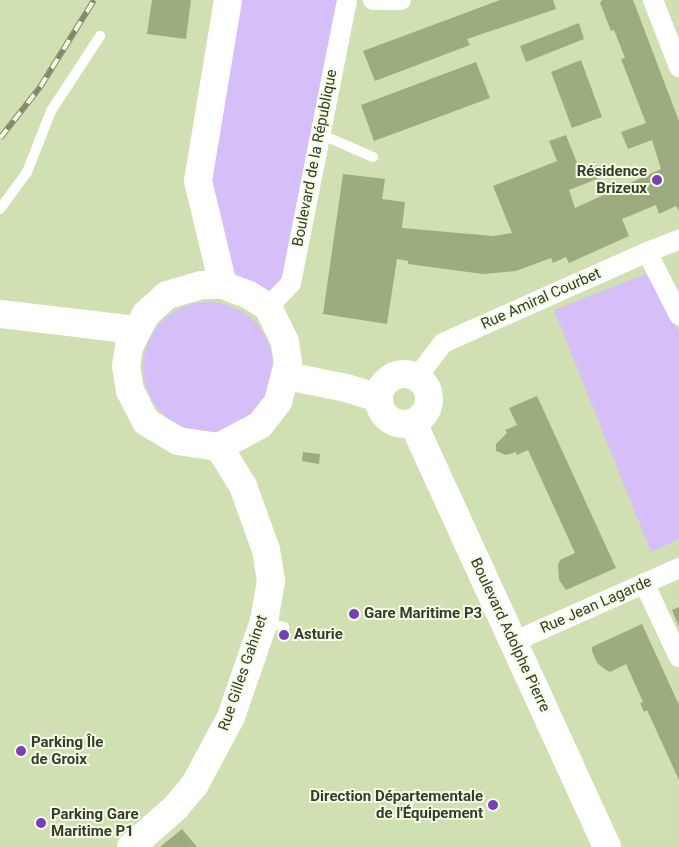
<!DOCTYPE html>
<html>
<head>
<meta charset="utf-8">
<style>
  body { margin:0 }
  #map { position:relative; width:679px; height:847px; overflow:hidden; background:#d0e0b2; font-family:Roboto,sans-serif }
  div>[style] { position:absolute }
  .green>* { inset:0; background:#d6bef9 }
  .round { border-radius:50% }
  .building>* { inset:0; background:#9dac7f }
  .lane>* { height:10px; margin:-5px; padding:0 5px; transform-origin:5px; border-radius:5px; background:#fff }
  .street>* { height:20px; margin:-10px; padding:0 10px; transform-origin:10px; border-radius:10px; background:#fff }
  .secondary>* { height:28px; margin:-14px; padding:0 14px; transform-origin:14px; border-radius:14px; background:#fff }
  .secondary>.ring { margin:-14px; padding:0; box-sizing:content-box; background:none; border:28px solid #fff; border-radius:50% }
  .rail>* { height:5.5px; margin-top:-2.75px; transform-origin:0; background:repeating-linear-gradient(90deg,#f5fde6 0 11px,#808a6b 0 22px); box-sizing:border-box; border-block:1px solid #808a6b }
  .dots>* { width:14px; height:14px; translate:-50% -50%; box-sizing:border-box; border:2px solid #f5fde6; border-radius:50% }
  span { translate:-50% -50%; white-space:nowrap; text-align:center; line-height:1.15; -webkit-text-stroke:4px #f5fde6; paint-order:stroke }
  .street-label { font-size:15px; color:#363c2a }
  .poi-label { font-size:15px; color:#363c2a; font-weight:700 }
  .right { translate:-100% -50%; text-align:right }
  .left { translate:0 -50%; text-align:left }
</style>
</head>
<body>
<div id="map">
  <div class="green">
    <i style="clip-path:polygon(228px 0,347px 0,291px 283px,268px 307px,223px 285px,198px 181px)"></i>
    <i style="clip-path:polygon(648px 273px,679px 332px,679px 539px,651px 552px,554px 310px)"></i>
    <i class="round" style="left:143px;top:302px;width:130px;height:130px"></i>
  </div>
  <div class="building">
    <i style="clip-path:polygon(152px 0,191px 0,186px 39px,147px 34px)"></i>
    <i style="clip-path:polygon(500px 0,553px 0,556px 9px,467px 39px,470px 45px,375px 81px,363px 51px)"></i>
    <i style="clip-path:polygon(602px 0,633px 0,679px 121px,679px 211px,676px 206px,659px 214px,656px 205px,622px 219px,629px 236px,569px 263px,566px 257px,553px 263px,551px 258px,516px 271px,483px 274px,408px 264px,408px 261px,397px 259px,387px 324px,323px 314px,343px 174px,385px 179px,382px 199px,405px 202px,402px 228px,493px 236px,512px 233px,493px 186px,557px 161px,549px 141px,566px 135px,579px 168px,595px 162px,602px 177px,569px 190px,575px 208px,661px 169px,652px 140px,628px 149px,621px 132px,646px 123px,621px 59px,625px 58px,614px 30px,611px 31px,600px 3px)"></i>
    <i style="clip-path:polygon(579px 23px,584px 39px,526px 62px,520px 46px)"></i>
    <i style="clip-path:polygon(581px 60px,602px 117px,572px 128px,551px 72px)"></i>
    <i style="clip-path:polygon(476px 62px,490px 98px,374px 141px,361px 105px)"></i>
    <i style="clip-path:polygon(537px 396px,616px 568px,566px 590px,559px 580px,558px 565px,560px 560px,575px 553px,528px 450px,517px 455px,516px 452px,506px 455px,496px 451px,496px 444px,507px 433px,505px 430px,517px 425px,509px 408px)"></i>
    <i style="clip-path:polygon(303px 452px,320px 454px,319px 464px,302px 461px)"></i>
    <i style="clip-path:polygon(679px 607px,679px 627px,672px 610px)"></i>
    <i style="clip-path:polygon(642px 624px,679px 705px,679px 780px,647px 710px,644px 712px,640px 703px,643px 702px,626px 664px,610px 672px,606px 670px,597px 663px,592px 651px,592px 647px)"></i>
    <i style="clip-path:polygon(182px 829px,197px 847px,160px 847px)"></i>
  </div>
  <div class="lane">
    <i style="left:320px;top:134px;width:58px;rotate:23.5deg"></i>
    <i style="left:0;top:209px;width:46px;rotate:-53.9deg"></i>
    <i style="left:27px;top:172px;width:66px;rotate:-68.5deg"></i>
    <i style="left:51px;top:111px;width:90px;rotate:-56.8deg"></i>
    <i style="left:264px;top:622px;width:21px;rotate:14deg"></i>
  </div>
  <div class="street">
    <i style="left:373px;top:0;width:28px"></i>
    <i style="left:653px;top:0;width:72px;rotate:68.8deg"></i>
    <i style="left:647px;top:252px;width:71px;rotate:63.1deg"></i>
    <i style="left:268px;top:307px;width:33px;rotate:-46deg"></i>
    <i style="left:291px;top:283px;width:288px;rotate:-78.8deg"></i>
    <i style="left:417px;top:377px;width:43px;rotate:-52.6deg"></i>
    <i style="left:443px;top:343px;width:223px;rotate:-24deg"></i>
    <i style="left:647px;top:252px;width:34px;rotate:-21deg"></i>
    <i style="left:644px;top:583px;width:82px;rotate:64.7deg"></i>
    <i style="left:513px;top:642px;width:182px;rotate:-24deg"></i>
  </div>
  <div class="secondary">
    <i style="left:202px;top:285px;width:21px"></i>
    <i style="left:223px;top:285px;width:28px;rotate:21deg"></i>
    <i style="left:249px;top:295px;width:22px;rotate:32deg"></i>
    <i style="left:268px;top:307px;width:39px;rotate:64deg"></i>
    <i style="left:285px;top:342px;width:21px;rotate:82deg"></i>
    <i style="left:288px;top:363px;width:40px;rotate:104.4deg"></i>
    <i style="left:278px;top:402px;width:29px;rotate:128deg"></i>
    <i style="left:260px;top:425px;width:47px;rotate:151.8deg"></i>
    <i style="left:219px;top:447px;width:41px;rotate:-171.7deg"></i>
    <i style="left:178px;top:441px;width:37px;rotate:-149deg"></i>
    <i style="left:146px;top:422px;width:35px;rotate:-117deg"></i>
    <i style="left:130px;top:391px;width:25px;rotate:-99deg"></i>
    <i style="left:126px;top:366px;width:19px;rotate:-81deg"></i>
    <i style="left:129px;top:347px;width:37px;rotate:-63deg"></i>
    <i style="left:146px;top:314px;width:28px;rotate:-42deg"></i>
    <i style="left:167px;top:295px;width:36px;rotate:-16deg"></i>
    <i style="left:223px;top:285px;width:107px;rotate:-103.5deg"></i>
    <i style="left:198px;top:181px;width:183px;rotate:-80.6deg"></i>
    <i style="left:0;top:314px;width:137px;rotate:6.7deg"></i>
    <i class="ring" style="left:379px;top:374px;width:22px;height:22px"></i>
    <i style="left:287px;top:376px;width:60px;rotate:11.5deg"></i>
    <i style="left:346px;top:388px;width:34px;rotate:17deg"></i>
    <i style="left:413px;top:423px;width:466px;rotate:65.4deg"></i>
    <i style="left:131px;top:847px;width:60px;rotate:-41.6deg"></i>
    <i style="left:176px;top:807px;width:30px;rotate:-50deg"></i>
    <i style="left:195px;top:784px;width:76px;rotate:-61.8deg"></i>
    <i style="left:231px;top:717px;width:102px;rotate:-71deg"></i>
    <i style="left:264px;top:621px;width:41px;rotate:-80.1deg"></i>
    <i style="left:271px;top:581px;width:31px;rotate:-99deg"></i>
    <i style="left:266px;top:550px;width:68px;rotate:-109.8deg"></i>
    <i style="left:243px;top:486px;width:46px;rotate:-121.6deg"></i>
  </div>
  <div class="rail">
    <i style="left:0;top:138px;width:65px;rotate:-51.9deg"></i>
    <i style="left:40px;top:87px;width:102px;rotate:-58.2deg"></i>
  </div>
  <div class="dots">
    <i style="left:657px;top:180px;background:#793fb6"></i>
    <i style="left:354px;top:614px;background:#793fb6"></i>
    <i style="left:284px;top:635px;background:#793fb6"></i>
    <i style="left:21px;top:751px;background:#793fb6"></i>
    <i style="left:493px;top:805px;background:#793fb6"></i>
    <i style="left:41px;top:823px;background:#793fb6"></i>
  </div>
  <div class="street-label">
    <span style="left:315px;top:158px;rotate:-79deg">Boulevard de la République</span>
    <span style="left:541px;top:299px;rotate:-24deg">Rue Amiral Courbet</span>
    <span style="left:596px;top:605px;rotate:-24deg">Rue Jean Lagarde</span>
    <span style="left:510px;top:635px;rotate:65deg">Boulevard Adolphe Pierre</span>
    <span style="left:243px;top:673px;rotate:-71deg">Rue Gilles Gahinet</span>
  </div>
  <div class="poi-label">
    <span class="right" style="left:647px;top:180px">Résidence<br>Brizeux</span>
    <span class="left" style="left:364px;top:614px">Gare Maritime P3</span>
    <span class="left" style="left:294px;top:635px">Asturie</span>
    <span class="left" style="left:31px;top:751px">Parking Île<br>de Groix</span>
    <span class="right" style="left:483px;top:805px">Direction Départementale<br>de l'Équipement</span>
    <span class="left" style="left:51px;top:823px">Parking Gare<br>Maritime P1</span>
  </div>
</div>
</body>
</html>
